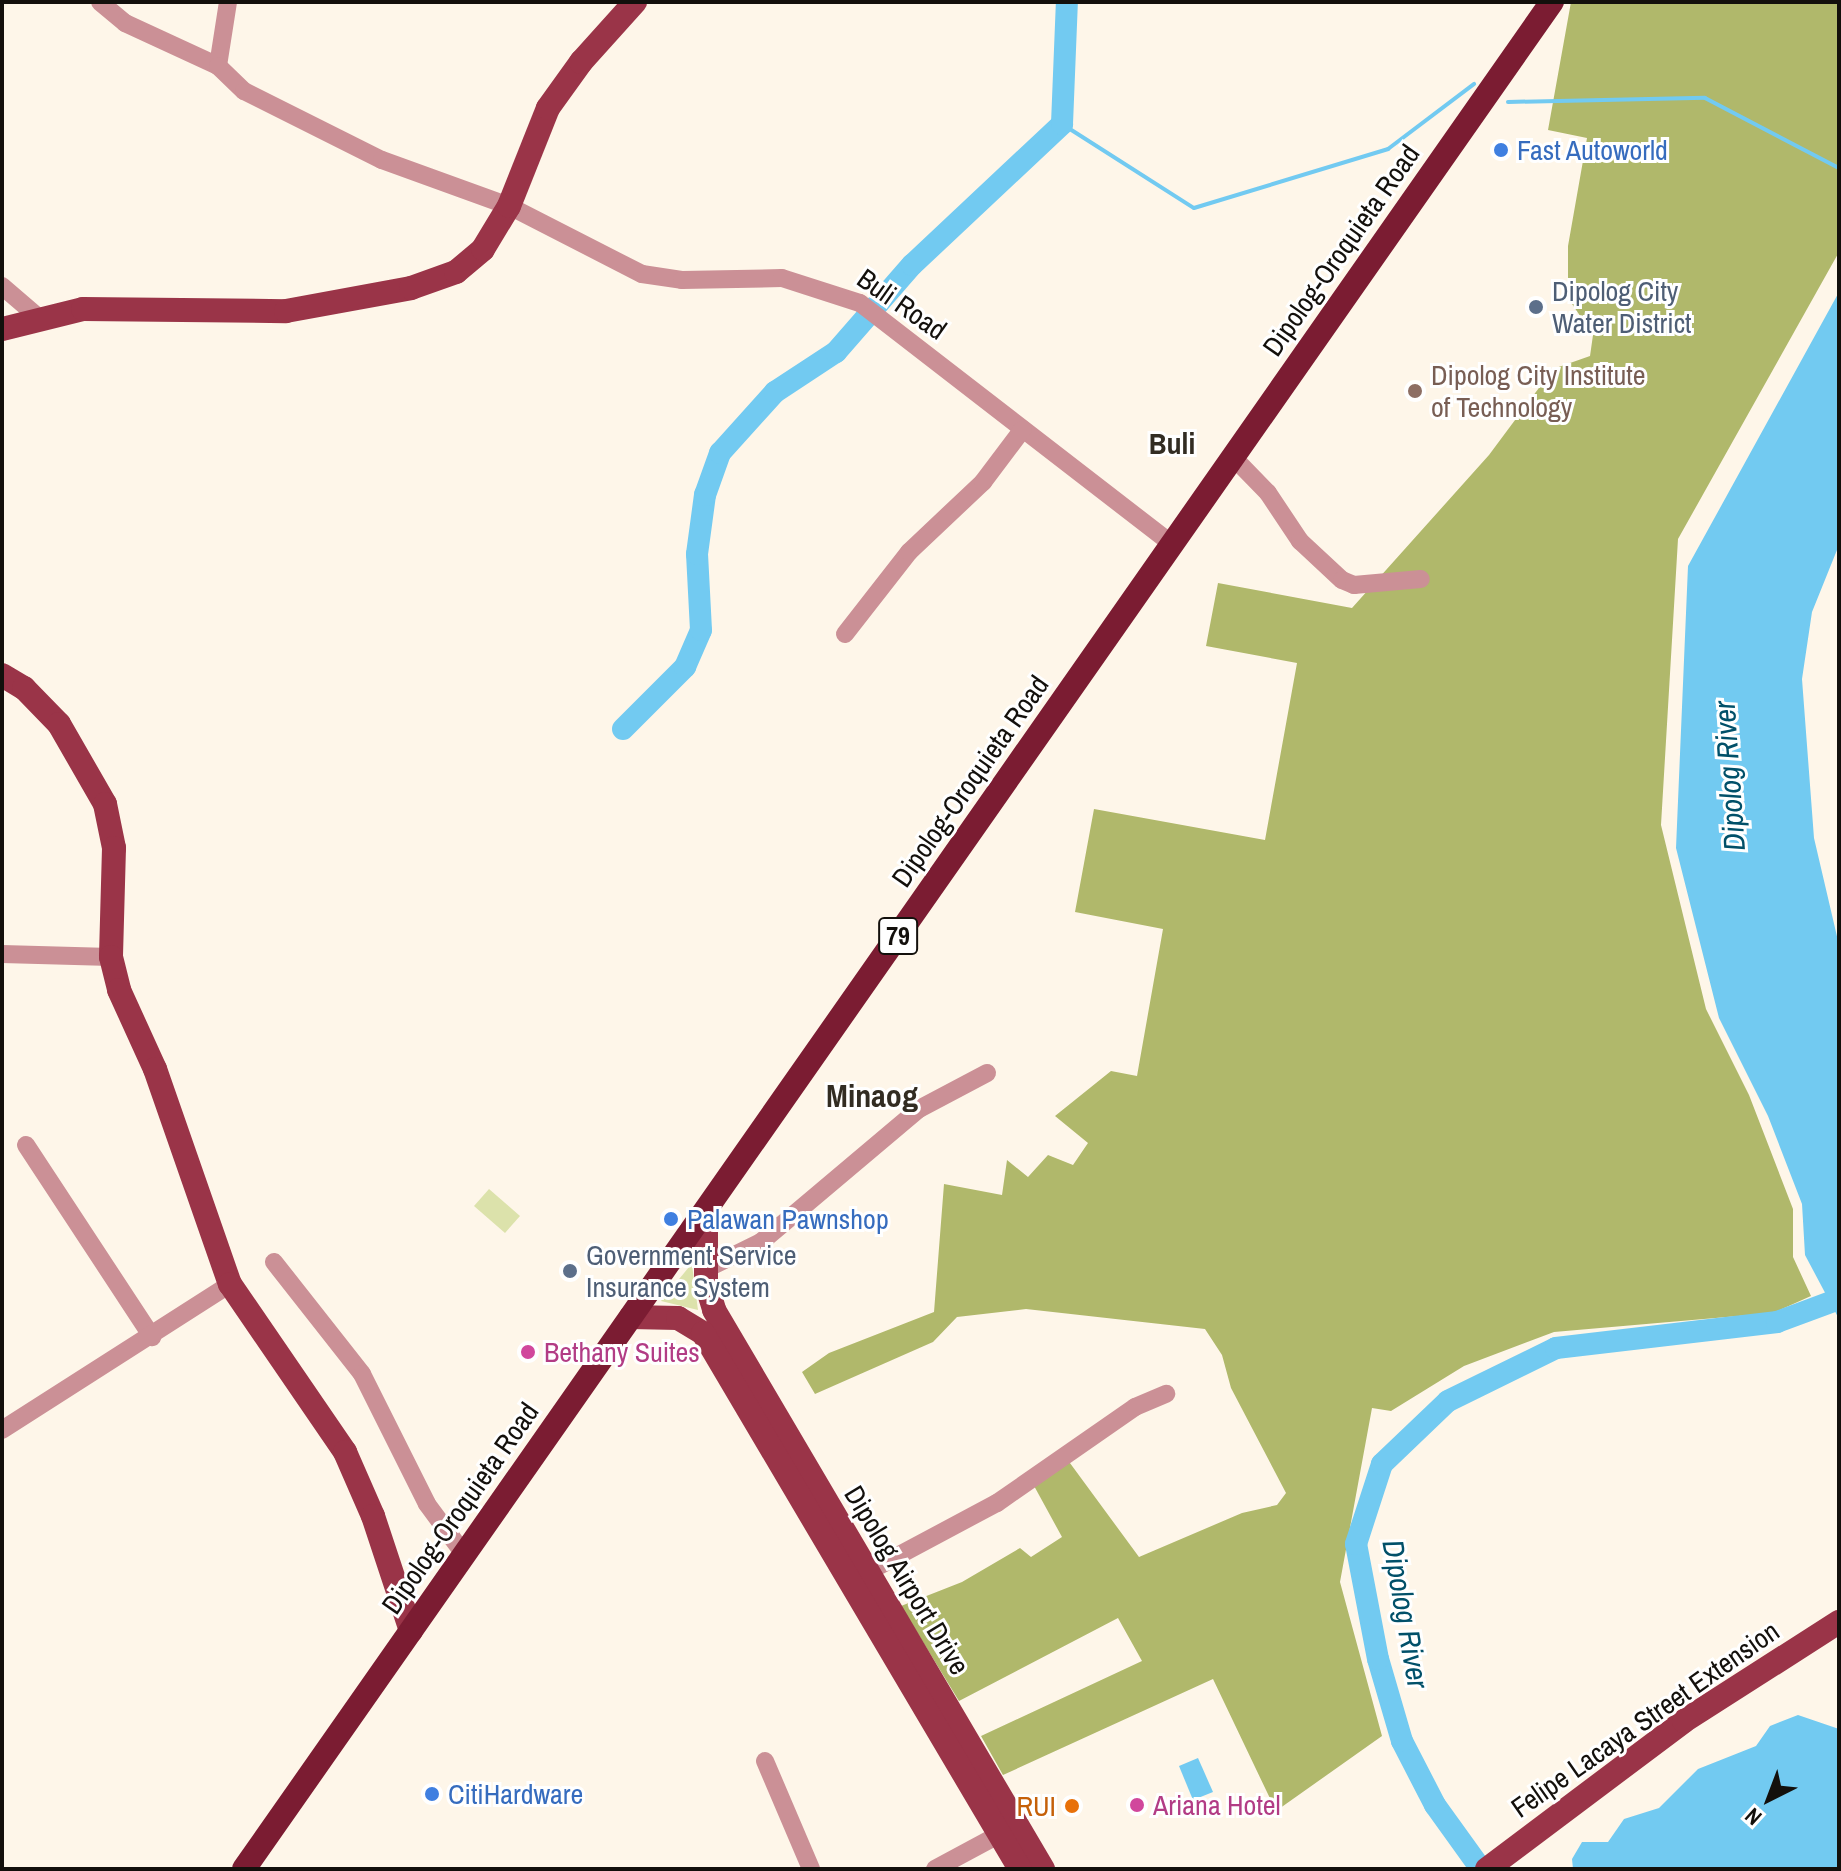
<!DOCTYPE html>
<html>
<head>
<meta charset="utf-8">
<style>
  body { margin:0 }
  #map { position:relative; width:1841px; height:1871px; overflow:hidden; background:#fef6e9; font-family:"Archivo Narrow",sans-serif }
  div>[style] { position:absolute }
  .green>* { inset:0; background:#dce2ab }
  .forest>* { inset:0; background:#b0b86b }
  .water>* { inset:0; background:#72caf1 }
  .stream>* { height:4px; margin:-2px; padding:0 2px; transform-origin:2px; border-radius:2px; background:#72caf1 }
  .river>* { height:22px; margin:-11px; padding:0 11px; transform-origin:11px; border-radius:11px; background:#72caf1 }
  .minor>* { height:18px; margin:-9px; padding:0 9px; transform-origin:9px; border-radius:9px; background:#cb9096 }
  .major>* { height:24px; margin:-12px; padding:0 12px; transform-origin:12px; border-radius:12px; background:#9a3448 }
  .highway>* { height:24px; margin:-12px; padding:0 12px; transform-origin:12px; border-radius:12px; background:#7b1c32 }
  .dots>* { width:22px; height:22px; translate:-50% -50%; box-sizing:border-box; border:4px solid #fff; border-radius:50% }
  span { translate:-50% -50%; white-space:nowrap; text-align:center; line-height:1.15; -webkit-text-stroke:6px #fff; paint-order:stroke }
  .shield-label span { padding:2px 6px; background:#fff; border:2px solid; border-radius:6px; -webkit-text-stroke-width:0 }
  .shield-label { font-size:26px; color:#13100c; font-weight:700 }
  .shop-label { font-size:28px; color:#366cbe }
  .left { translate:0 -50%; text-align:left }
  .street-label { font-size:28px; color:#13100c }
  .service-label { font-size:28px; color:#4e5e75 }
  .education-label { font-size:28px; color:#785e54 }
  .hotel-label { font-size:28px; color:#b23c85 }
  .food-label { font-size:28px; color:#c56008 }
  .right { translate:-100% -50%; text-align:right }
  .neighbourhood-label { font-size:30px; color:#322c22; font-weight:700 }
  .water-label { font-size:30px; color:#015069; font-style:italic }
  .quarter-label { font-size:32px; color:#322c22; font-weight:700 }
  .frame { position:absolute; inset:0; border:4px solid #13100c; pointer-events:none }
  .north { position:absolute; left:1729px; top:1759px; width:80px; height:80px; -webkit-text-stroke:6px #fff; paint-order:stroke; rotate:222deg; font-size:22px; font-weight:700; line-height:32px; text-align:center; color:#13100c }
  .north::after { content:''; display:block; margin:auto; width:28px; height:36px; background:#13100c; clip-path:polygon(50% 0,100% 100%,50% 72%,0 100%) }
</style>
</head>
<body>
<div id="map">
  <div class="green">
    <i style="clip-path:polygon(489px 1189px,520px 1216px,505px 1233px,474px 1206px)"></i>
    <i style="clip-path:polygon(692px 1265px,698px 1310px,661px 1301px,689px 1267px)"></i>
  </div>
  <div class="forest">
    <i style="clip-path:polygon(1571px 2px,1839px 2px,1839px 252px,1678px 539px,1661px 825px,1706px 1009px,1749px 1095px,1793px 1209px,1793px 1257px,1811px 1296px,1773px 1313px,1554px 1332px,1464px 1366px,1391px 1411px,1372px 1408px,1340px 1582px,1382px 1736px,1276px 1811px,1213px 1679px,1003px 1775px,981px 1736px,1142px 1661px,1118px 1618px,959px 1701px,901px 1606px,962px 1582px,1020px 1548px,1031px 1557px,1062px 1537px,1033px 1484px,1067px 1459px,1139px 1557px,1242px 1513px,1277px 1505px,1286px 1493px,1231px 1388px,1222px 1355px,1205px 1329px,1026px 1309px,957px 1317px,933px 1342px,815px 1394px,802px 1372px,829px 1353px,934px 1312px,944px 1184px,1002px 1195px,1007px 1160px,1028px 1177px,1048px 1155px,1073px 1165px,1088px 1143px,1055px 1116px,1111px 1071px,1137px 1076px,1163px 929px,1075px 912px,1094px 809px,1265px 840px,1297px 663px,1206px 646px,1218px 583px,1352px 608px,1489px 455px,1553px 369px,1590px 356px,1593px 335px,1568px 298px,1568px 246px,1587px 138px,1548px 130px)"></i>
  </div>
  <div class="water">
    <i style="clip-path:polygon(1839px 292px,1839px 545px,1812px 612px,1802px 679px,1814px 838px,1839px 945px,1839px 1319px,1805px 1255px,1802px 1204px,1768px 1116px,1719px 1018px,1676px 848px,1688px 566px)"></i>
    <i style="clip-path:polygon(1798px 1715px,1839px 1729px,1839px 1869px,1573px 1869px,1572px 1859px,1582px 1842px,1608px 1842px,1624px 1819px,1659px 1808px,1698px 1769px,1756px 1746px,1770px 1726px)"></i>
    <i style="clip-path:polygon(1198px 1758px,1213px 1792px,1193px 1800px,1179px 1766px)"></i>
  </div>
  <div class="stream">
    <i style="left:1508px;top:102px;width:197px;rotate:-1.2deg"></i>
    <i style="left:1705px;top:98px;width:151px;rotate:27.6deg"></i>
    <i style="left:1062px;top:124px;width:156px;rotate:32.5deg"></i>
    <i style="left:1194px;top:208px;width:203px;rotate:-16.9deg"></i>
    <i style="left:1388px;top:149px;width:108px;rotate:-37.1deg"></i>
  </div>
  <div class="river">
    <i style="left:623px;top:729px;width:88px;rotate:-45deg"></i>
    <i style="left:685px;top:667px;width:40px;rotate:-66.6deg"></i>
    <i style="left:701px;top:630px;width:76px;rotate:-93deg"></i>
    <i style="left:697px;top:554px;width:60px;rotate:-82.3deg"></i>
    <i style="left:705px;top:495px;width:45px;rotate:-70.3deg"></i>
    <i style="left:720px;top:453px;width:82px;rotate:-48deg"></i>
    <i style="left:775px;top:392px;width:73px;rotate:-33.3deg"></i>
    <i style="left:836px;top:352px;width:116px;rotate:-48.9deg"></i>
    <i style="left:912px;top:265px;width:206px;rotate:-43.2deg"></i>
    <i style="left:1062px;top:124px;width:122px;rotate:-87.7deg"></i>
    <i style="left:1481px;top:1869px;width:79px;rotate:-125.7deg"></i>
    <i style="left:1435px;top:1805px;width:72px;rotate:-117.3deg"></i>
    <i style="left:1402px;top:1741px;width:85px;rotate:-106.3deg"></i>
    <i style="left:1378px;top:1659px;width:117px;rotate:-100.8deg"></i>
    <i style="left:1356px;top:1544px;width:84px;rotate:-72deg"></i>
    <i style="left:1382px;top:1464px;width:91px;rotate:-43.7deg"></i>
    <i style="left:1448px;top:1401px;width:120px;rotate:-26.1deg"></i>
    <i style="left:1556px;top:1348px;width:223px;rotate:-6.7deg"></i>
    <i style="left:1777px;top:1322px;width:66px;rotate:-20.4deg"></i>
  </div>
  <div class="minor">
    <i style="left:100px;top:2px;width:33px;rotate:40deg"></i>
    <i style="left:125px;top:23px;width:102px;rotate:24.8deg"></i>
    <i style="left:228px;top:2px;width:65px;rotate:98.9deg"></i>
    <i style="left:218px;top:66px;width:36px;rotate:44deg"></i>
    <i style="left:244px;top:91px;width:154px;rotate:26.6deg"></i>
    <i style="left:382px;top:160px;width:135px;rotate:19.9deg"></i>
    <i style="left:509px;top:206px;width:149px;rotate:27.1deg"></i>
    <i style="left:642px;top:274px;width:40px;rotate:8.5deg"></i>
    <i style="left:682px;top:280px;width:100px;rotate:-1.1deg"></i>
    <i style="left:782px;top:278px;width:82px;rotate:17.8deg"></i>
    <i style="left:860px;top:303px;width:394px;rotate:37.7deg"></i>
    <i style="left:2px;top:286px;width:48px;rotate:40.7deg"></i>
    <i style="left:1233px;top:457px;width:50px;rotate:45.8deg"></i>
    <i style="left:1268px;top:493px;width:58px;rotate:56.3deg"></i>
    <i style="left:1300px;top:541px;width:57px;rotate:42.9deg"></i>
    <i style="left:1342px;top:580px;width:13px;rotate:23deg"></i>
    <i style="left:1354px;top:585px;width:67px;rotate:-5.1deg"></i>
    <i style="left:845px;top:634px;width:104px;rotate:-52deg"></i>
    <i style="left:909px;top:552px;width:102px;rotate:-43.4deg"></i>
    <i style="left:983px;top:482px;width:66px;rotate:-53deg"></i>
    <i style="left:2px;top:954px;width:109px;rotate:1.6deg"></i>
    <i style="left:26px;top:1145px;width:230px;rotate:56.7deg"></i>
    <i style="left:274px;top:1262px;width:142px;rotate:51.8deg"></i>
    <i style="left:362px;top:1374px;width:145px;rotate:63.4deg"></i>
    <i style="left:427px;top:1504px;width:62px;rotate:53.5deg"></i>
    <i style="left:706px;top:1269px;width:61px;rotate:-26.1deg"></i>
    <i style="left:761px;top:1242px;width:207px;rotate:-40.1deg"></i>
    <i style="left:919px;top:1109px;width:77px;rotate:-27.9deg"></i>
    <i style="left:2px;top:1430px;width:271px;rotate:-32.6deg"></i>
    <i style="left:860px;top:1576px;width:155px;rotate:-28.1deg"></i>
    <i style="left:997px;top:1503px;width:168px;rotate:-34.8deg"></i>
    <i style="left:1135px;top:1407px;width:34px;rotate:-23deg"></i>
    <i style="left:765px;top:1761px;width:117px;rotate:66.9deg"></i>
    <i style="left:935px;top:1869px;width:86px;rotate:-28.3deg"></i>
  </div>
  <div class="major">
    <i style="left:2px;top:329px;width:83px;rotate:-13.9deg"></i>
    <i style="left:83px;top:309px;width:203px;rotate:0.6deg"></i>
    <i style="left:286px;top:311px;width:127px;rotate:-10.4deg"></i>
    <i style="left:411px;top:288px;width:48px;rotate:-19.6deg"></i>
    <i style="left:456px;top:272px;width:35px;rotate:-40deg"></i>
    <i style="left:483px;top:249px;width:50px;rotate:-58.8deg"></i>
    <i style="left:509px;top:206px;width:105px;rotate:-68.3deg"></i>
    <i style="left:548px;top:108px;width:57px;rotate:-54.3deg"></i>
    <i style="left:581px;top:62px;width:81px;rotate:-48deg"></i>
    <i style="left:2px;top:675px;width:26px;rotate:31deg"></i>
    <i style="left:24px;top:688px;width:50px;rotate:45.8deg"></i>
    <i style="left:59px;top:724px;width:92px;rotate:60.1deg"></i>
    <i style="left:105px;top:804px;width:45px;rotate:78.4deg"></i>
    <i style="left:114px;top:848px;width:109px;rotate:91.6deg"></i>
    <i style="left:111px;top:957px;width:34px;rotate:76deg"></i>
    <i style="left:119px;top:990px;width:87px;rotate:65.5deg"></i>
    <i style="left:155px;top:1069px;width:228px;rotate:70.8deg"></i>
    <i style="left:230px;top:1284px;width:204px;rotate:55.6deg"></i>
    <i style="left:345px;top:1452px;width:70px;rotate:66.4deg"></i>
    <i style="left:373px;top:1516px;width:121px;rotate:71.7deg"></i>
    <i style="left:706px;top:1211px;width:72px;rotate:90deg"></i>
    <i style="left:706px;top:1283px;width:28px;rotate:73deg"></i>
    <i style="left:714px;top:1310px;width:649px;rotate:59.52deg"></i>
    <i style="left:631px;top:1317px;width:47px;rotate:1.2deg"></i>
    <i style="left:678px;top:1318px;width:29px;rotate:31deg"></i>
    <i style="left:703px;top:1333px;width:623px;rotate:59.4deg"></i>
    <i style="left:1487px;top:1869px;width:246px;rotate:-36.9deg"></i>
    <i style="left:1684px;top:1721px;width:184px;rotate:-32.6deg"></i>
  </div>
  <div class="highway">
    <i style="left:244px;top:1869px;width:2280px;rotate:-54.99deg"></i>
  </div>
  <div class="dots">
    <i style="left:1501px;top:150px;background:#3f7fe0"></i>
    <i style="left:1536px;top:307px;background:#5c6f8a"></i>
    <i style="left:1415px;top:391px;background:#8d6e63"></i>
    <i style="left:671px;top:1219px;background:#3f7fe0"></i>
    <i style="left:570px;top:1271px;background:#5c6f8a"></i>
    <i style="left:528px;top:1352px;background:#d1479c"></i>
    <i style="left:432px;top:1794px;background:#3f7fe0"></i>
    <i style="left:1137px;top:1805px;background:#d1479c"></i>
    <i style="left:1072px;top:1806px;background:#e8710a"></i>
  </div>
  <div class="shield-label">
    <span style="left:898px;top:936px">79</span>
  </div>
  <div class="shop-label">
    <span class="left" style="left:1517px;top:150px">Fast Autoworld</span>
    <span class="left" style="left:687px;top:1219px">Palawan Pawnshop</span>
    <span class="left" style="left:448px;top:1794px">CitiHardware</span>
  </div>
  <div class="street-label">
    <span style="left:1341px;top:250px;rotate:-55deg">Dipolog-Oroquieta Road</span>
    <span style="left:902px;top:304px;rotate:35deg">Buli Road</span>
    <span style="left:970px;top:781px;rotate:-55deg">Dipolog-Oroquieta Road</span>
    <span style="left:460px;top:1508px;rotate:-55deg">Dipolog-Oroquieta Road</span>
    <span style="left:907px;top:1580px;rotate:59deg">Dipolog Airport Drive</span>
    <span style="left:1645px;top:1719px;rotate:-35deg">Felipe Lacaya Street Extension</span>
  </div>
  <div class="service-label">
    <span class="left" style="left:1552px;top:307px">Dipolog City<br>Water District</span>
    <span class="left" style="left:586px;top:1271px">Government Service<br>Insurance System</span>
  </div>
  <div class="education-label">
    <span class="left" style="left:1431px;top:391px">Dipolog City Institute<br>of Technology</span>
  </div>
  <div class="hotel-label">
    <span class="left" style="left:544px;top:1352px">Bethany Suites</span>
    <span class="left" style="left:1153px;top:1805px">Ariana Hotel</span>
  </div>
  <div class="food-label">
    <span class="right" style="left:1056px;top:1806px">RUI</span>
  </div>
  <div class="neighbourhood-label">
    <span style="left:1172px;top:443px">Buli</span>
  </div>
  <div class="water-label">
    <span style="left:1729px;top:776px;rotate:-94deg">Dipolog River</span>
    <span style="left:1406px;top:1614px;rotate:80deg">Dipolog River</span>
  </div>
  <div class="quarter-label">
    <span style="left:872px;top:1096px">Minaog</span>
  </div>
  <div class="frame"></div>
  <div class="north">N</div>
</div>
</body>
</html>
